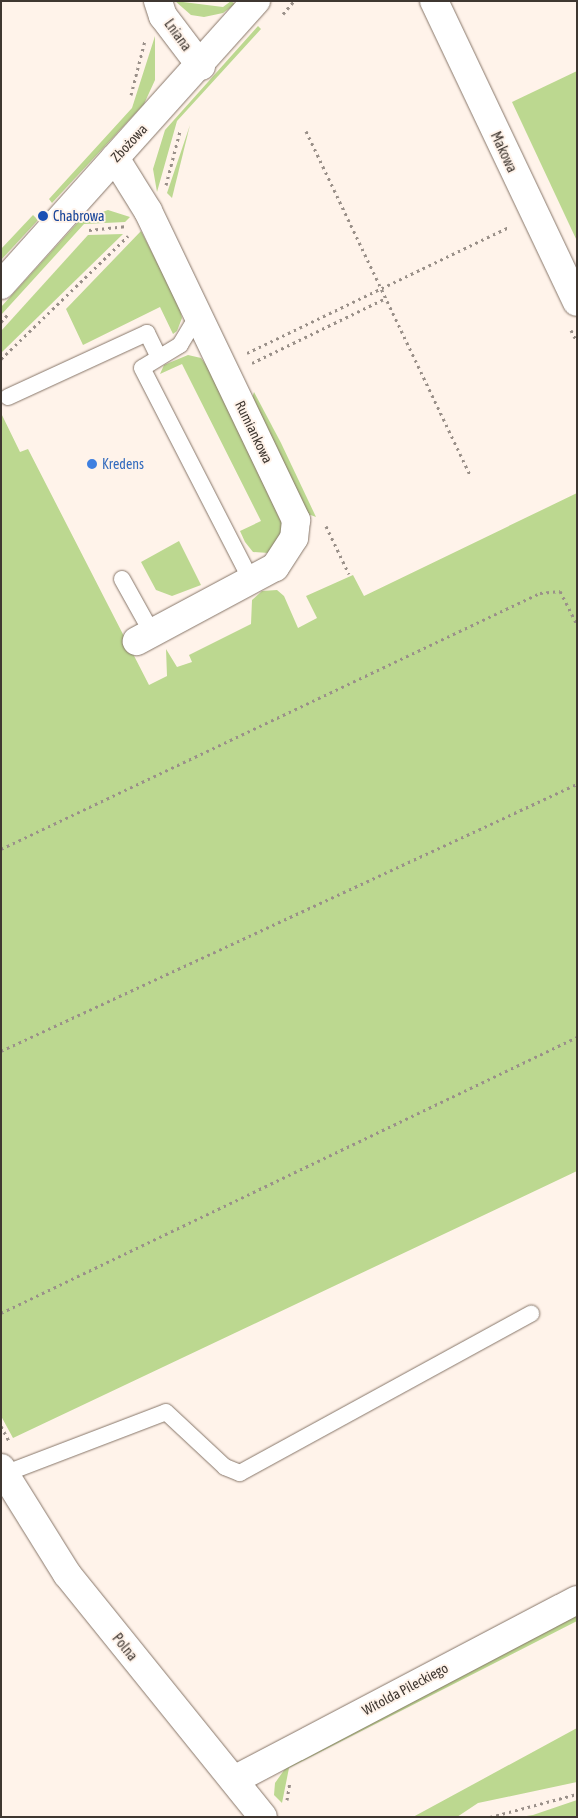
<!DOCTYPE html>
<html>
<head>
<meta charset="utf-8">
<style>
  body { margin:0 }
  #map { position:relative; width:578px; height:1818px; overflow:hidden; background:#fff3ea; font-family:"Asap Condensed",sans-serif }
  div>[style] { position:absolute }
  .green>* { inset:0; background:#bcd890 }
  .path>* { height:3px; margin-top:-1.5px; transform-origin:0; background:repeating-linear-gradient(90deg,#9a9089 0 2.5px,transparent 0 6.5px) }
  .roads { filter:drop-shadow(0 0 1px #877669) drop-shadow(0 0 1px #877669) }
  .service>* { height:16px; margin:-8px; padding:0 8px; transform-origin:8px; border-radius:8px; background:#fff }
  .minor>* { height:28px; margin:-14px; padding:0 14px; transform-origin:14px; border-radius:14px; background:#fff }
  .tertiary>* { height:28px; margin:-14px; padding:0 14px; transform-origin:14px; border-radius:14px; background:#fff }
  .dots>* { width:14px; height:14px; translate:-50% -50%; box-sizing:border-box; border:2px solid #fff3ea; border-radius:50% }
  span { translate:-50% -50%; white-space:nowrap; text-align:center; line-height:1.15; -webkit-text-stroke:4px #fff3ea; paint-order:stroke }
  .street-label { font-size:14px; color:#3f3731 }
  .transit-label { font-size:14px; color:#164399 }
  .left { translate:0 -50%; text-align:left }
  .shop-label { font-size:14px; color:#366cbe }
  .frame { position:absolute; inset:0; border:2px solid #3f3731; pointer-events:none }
</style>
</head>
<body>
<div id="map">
  <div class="green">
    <i style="clip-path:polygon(175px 1px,223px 7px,231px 1px,235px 4px,223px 13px,204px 17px,191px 15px)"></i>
    <i style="clip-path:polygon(258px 26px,261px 29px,177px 121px,157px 192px,153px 169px,165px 130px)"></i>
    <i style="clip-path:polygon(155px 36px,155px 80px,144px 104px,52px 203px,49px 199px,132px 108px)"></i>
    <i style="clip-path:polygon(577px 71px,577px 241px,512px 102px)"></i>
    <i style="clip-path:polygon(190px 125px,172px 198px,167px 193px)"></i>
    <i style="clip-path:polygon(108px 210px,130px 217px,125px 222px,84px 224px,1px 315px,1px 307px,80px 220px)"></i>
    <i style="clip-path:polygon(33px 215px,38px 220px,1px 260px,1px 249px)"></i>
    <i style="clip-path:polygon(141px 231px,179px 305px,182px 318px,177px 331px,173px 334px,160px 307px,83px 345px,66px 309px)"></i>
    <i style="clip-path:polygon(123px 234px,1px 353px,1px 331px,88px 235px)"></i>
    <i style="clip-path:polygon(188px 355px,201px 358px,210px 370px,285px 530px,269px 553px,253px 552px,245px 542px,240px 531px,261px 521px,182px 364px,160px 374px,164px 365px)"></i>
    <i style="clip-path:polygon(254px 392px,281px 443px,316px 517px,308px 514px,252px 398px)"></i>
    <i style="clip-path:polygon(1px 413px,20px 452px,28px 449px,149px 685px,167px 676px,166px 649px,177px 667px,192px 662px,189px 655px,251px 624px,252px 600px,262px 591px,277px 590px,284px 596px,298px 628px,317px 618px,306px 596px,353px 575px,364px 596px,577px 493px,577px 1171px,13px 1438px,1px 1416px)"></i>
    <i style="clip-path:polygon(179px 541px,201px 585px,172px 596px,156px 590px,141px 562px)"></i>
    <i style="clip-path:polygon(577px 1615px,577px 1621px,289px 1768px,282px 1803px,274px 1795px,275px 1783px,287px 1766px)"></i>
    <i style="clip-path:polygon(577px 1728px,577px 1782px,478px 1803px,457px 1817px,413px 1817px)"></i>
    <i style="clip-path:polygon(577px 1800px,577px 1817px,520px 1817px,533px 1815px)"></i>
  </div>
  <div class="path">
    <i style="left:283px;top:14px;width:17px;rotate:-50deg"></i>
    <i style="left:131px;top:95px;width:57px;rotate:-75.7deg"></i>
    <i style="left:306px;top:131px;width:383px;rotate:64.5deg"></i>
    <i style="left:166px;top:185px;width:56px;rotate:-75.5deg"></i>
    <i style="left:89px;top:230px;width:36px;rotate:-6deg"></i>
    <i style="left:1px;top:322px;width:12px;rotate:-48deg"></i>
    <i style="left:571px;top:330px;width:13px;rotate:63deg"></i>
    <i style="left:247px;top:353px;width:291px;rotate:-25.7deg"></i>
    <i style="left:1px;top:359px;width:177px;rotate:-44.1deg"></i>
    <i style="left:252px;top:363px;width:147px;rotate:-25.9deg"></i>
    <i style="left:326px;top:526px;width:53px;rotate:64.4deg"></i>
    <i style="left:1px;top:849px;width:597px;rotate:-25.41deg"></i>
    <i style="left:540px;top:593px;width:20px;rotate:-6deg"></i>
    <i style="left:560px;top:591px;width:38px;rotate:63deg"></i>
    <i style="left:1px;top:1051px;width:635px;rotate:-24.87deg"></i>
    <i style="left:1px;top:1313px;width:639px;rotate:-25.6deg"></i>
    <i style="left:1px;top:1426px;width:17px;rotate:62deg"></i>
    <i style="left:287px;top:1800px;width:18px;rotate:-81deg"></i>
    <i style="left:490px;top:1817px;width:90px;rotate:-14.8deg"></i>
  </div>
  <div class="roads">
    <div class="service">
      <i style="left:198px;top:315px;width:35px;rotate:121deg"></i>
      <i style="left:180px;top:345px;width:44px;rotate:148.8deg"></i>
      <i style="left:142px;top:368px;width:241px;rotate:62.8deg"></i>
      <i style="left:8px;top:397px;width:153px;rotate:-24.7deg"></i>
      <i style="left:147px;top:333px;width:25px;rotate:64deg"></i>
      <i style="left:122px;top:579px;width:62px;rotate:60.9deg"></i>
      <i style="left:4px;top:1474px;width:173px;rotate:-20.9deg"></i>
      <i style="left:166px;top:1412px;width:81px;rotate:43deg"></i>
      <i style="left:225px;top:1467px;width:16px;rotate:22deg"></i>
      <i style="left:240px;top:1473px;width:332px;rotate:-28.7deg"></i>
    </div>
    <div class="minor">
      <i style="left:158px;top:1px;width:16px;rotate:72deg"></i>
      <i style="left:163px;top:16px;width:63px;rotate:52.8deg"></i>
      <i style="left:434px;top:1px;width:333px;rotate:64.6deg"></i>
      <i style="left:115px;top:158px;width:62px;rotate:58.1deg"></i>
      <i style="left:148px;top:211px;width:343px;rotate:64.4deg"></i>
      <i style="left:296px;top:520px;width:18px;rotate:96deg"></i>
      <i style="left:294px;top:538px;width:35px;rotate:123deg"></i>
      <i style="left:275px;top:567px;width:157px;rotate:151.8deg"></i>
      <i style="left:1px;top:1468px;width:125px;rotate:58.1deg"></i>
      <i style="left:67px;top:1574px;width:312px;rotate:51.1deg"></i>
      <i style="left:234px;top:1780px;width:387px;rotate:-27.7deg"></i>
    </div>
    <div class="tertiary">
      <i style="left:1px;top:285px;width:382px;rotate:-48.1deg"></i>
    </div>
  </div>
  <div class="dots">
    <i style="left:43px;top:216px;background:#1a4fb4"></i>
    <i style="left:92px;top:464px;background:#3f7fe0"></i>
  </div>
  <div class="street-label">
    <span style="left:178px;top:35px;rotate:54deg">Lniana</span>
    <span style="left:129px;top:143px;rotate:-47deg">Zbożowa</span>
    <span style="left:504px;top:152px;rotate:65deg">Makowa</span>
    <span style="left:254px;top:432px;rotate:64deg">Rumiankowa</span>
    <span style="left:125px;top:1647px;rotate:51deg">Polna</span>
    <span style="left:405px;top:1689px;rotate:-28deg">Witolda Pileckiego</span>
  </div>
  <div class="transit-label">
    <span class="left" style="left:53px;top:216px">Chabrowa</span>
  </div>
  <div class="shop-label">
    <span class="left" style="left:102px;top:464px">Kredens</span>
  </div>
  <div class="frame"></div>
</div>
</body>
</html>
